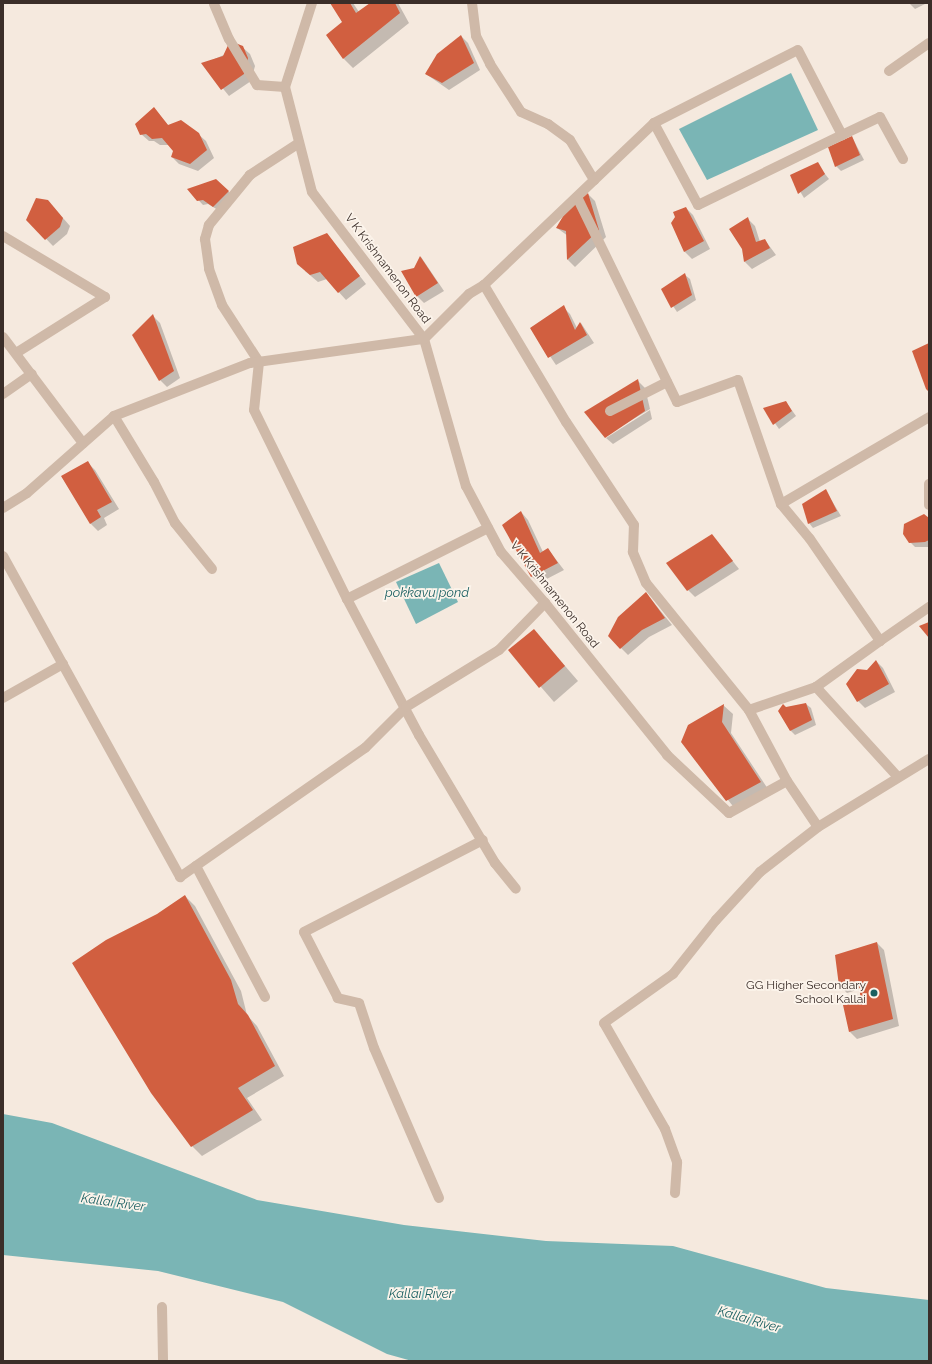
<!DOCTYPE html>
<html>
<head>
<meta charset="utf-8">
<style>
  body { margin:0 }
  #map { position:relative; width:932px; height:1364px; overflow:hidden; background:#f5e9de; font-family:Raleway,sans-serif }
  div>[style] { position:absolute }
  .water>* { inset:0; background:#7ab5b5 }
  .shadow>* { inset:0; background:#0003 }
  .building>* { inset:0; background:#d15f40 }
  .street>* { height:10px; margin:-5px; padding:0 5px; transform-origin:5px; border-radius:5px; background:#cfb9a8 }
  .dots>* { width:11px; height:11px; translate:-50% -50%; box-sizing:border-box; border:2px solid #fcf4eb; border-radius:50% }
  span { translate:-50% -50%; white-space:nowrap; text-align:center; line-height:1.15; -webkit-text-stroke:3.5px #fcf4eb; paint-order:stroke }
  .street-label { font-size:12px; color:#3b2e29 }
  .poi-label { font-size:12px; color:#3b2e29 }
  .right { translate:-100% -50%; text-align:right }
  .water-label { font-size:13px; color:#1a5f61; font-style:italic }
  .frame { position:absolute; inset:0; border:4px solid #3b2e29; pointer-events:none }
</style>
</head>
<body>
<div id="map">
  <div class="water">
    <i style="clip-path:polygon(791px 73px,818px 130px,707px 180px,679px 129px)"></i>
    <i style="clip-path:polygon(439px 563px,458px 602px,416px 624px,396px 582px)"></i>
    <i style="clip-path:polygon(3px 1114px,52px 1123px,257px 1200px,404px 1225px,546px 1241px,673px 1246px,826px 1288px,929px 1300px,929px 1361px,412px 1361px,387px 1354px,283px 1302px,158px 1271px,3px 1255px)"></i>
  </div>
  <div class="shadow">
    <i style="clip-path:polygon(332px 3px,353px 3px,359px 12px,372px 3px,398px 3px,409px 23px,353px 68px,344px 59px,344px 22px)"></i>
    <i style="clip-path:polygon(909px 3px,927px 3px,915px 9px)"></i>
    <i style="clip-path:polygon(461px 36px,468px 43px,480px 70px,449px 90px,426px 74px)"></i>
    <i style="clip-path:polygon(242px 47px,250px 54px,255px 66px,251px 81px,229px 96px,203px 64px)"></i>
    <i style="clip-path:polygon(154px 109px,169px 126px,198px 134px,206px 141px,214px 158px,198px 171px,179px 164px,172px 157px,174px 151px,169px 145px,160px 145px,154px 141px,149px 141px,141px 134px)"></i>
    <i style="clip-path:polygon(852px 137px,864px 160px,841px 171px,836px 166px)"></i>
    <i style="clip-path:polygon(817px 164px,829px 179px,804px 198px,791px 176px)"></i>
    <i style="clip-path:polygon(216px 180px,233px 196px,218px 210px,208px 204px,203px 205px,189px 190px)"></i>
    <i style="clip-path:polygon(588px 194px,595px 201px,606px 237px,575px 267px,568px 260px,568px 236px,557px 228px)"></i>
    <i style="clip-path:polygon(48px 201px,70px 226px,67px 234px,53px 246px,28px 220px)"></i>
    <i style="clip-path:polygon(686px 208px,693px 215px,710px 249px,692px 259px,685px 252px,672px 223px)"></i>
    <i style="clip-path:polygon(748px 219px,755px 226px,760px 242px,765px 240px,776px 255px,752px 269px,745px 262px,743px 249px)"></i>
    <i style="clip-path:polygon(327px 234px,366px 284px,346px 300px,327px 279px,318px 282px,305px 271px)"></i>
    <i style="clip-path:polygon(421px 257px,444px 291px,424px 303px,417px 296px)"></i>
    <i style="clip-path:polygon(685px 275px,690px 279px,696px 300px,677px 312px,662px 289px)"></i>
    <i style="clip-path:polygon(563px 307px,570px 314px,577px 328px,581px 323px,594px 343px,556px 365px,531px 328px)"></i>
    <i style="clip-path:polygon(153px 316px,160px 323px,180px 378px,167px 387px,160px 380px)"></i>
    <i style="clip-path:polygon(638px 381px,645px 388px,650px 409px,605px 436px)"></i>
    <i style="clip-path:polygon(786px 402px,796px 416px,779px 429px,765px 409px)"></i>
    <i style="clip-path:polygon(650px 410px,652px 419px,613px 444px,606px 438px)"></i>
    <i style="clip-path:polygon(88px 463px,95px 470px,119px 509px,104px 518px,107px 525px,98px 531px,91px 524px,62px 477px)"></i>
    <i style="clip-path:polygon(826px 491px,841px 516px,813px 528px,809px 523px)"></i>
    <i style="clip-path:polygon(521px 512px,528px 520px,543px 552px,548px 549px,564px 570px,539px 583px,531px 576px)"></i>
    <i style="clip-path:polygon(929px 519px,929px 547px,915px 547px,910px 542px)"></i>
    <i style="clip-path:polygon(712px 535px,739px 569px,695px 597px,688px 590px)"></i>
    <i style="clip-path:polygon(646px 593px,672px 625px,649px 637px,628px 655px,609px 636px)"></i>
    <i style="clip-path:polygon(534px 630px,578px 681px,554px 702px,509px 650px)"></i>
    <i style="clip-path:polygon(876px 661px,883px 668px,895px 692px,865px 708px,858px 701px,867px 671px)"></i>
    <i style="clip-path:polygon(806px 704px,811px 708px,816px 725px,795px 735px,791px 731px,786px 708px)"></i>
    <i style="clip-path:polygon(723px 705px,733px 714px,731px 733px,770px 792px,736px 810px,682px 742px)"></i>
    <i style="clip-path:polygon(185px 896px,195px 906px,241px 991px,247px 1015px,257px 1026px,284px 1076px,247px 1098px,262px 1120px,202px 1156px,192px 1146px,158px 915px)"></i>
    <i style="clip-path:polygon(877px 943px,884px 950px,899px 1026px,857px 1039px,850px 1032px,863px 1000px,860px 989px,847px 993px,840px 986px,836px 956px)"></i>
  </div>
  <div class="building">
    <i style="clip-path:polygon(330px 3px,350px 3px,356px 13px,370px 3px,395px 3px,400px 13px,343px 59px,326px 35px,342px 22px)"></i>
    <i style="clip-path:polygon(461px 35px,474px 63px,442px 83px,425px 74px,437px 54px)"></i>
    <i style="clip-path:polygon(230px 41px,243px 46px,248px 58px,244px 74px,221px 90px,201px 63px,223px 56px)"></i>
    <i style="clip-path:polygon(154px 107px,168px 125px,181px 120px,199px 133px,207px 150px,190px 164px,171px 157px,173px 151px,162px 138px,152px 139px,146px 134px,140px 135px,135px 124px)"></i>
    <i style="clip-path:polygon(852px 136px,860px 155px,835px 167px,828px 147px)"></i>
    <i style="clip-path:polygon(818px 162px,825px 174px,798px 194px,790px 175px)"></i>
    <i style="clip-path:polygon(216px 179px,229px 191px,213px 207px,203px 200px,197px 201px,187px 189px)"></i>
    <i style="clip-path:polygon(588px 193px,599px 230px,567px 260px,566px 231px,556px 228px,565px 213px)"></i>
    <i style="clip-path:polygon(36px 198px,48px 200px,63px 218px,60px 227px,45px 240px,26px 220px)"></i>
    <i style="clip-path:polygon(686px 207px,704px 241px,684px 252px,671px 223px,675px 217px,673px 212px)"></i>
    <i style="clip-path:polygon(748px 217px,756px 242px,765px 239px,770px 248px,744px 262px,742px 249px,729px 229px)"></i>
    <i style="clip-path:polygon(327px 233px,360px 276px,338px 293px,320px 272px,310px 275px,297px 264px,293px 247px)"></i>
    <i style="clip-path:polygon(420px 256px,438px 283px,416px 297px,401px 271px,414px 268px)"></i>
    <i style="clip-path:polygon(685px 273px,692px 295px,671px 308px,661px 289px)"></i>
    <i style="clip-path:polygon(564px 305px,575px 330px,580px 322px,587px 335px,548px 358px,530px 328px)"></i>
    <i style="clip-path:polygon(153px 314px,174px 371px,159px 381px,132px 335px)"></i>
    <i style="clip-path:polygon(929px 343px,929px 392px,926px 389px,912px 351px)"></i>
    <i style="clip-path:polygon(638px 379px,645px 411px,605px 438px,584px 412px)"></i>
    <i style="clip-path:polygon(786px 401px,792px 411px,773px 425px,763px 408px)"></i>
    <i style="clip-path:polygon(88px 461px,112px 502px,97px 510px,101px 517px,90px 524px,61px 476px)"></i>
    <i style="clip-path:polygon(826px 489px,837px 511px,808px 524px,802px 504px)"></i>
    <i style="clip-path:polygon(521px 511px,540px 553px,548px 548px,558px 563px,531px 577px,502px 525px)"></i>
    <i style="clip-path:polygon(924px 514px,929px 518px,929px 540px,925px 542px,909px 543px,903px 534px,904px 524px)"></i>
    <i style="clip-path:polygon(712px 534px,733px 561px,687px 591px,666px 563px)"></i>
    <i style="clip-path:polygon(646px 592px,665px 618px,642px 630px,620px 649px,608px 636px,618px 617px)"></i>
    <i style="clip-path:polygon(929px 622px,929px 638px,919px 626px)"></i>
    <i style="clip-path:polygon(534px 629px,565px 666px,539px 688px,508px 650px)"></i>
    <i style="clip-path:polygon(876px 660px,889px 684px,857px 702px,846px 684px,857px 669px,867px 670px)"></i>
    <i style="clip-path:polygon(806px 703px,812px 720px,790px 731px,778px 711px,783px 704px,786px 707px)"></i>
    <i style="clip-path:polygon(724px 704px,722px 722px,761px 782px,726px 801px,681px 742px,688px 725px)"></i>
    <i style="clip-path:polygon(185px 895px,231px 980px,238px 1004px,248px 1015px,275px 1066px,238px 1088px,253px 1110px,191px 1147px,151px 1093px,72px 963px,106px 940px,157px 914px)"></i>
    <i style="clip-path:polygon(877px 942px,893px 1019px,849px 1032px,843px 1005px,861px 1000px,858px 981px,839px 986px,835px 955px)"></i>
  </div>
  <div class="street">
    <i style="left:312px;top:3px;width:88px;rotate:107.8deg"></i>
    <i style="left:285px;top:87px;width:108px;rotate:75.6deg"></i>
    <i style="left:312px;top:192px;width:185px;rotate:52.7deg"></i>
    <i style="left:424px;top:339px;width:153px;rotate:74.1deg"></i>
    <i style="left:466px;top:486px;width:75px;rotate:62.1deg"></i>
    <i style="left:501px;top:552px;width:67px;rotate:49.2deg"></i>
    <i style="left:545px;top:603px;width:195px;rotate:51.2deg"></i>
    <i style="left:667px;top:755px;width:85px;rotate:43.1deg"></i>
    <i style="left:729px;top:813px;width:66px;rotate:-28.9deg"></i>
    <i style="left:787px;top:781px;width:55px;rotate:56deg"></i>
    <i style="left:818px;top:827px;width:130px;rotate:-31.5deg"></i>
    <i style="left:472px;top:3px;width:33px;rotate:83deg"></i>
    <i style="left:476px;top:36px;width:31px;rotate:63deg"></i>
    <i style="left:490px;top:64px;width:57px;rotate:57.1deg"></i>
    <i style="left:521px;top:112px;width:30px;rotate:24deg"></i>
    <i style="left:548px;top:124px;width:27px;rotate:36deg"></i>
    <i style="left:570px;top:140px;width:47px;rotate:59deg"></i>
    <i style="left:214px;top:4px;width:38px;rotate:67deg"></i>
    <i style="left:229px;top:39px;width:54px;rotate:58.7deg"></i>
    <i style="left:257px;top:85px;width:28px;rotate:4deg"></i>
    <i style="left:889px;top:71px;width:49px;rotate:-35deg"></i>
    <i style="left:654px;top:123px;width:93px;rotate:61.8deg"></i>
    <i style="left:698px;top:205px;width:160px;rotate:-25.9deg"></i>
    <i style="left:299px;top:143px;width:59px;rotate:146.9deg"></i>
    <i style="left:250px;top:175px;width:65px;rotate:129.4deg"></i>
    <i style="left:209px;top:225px;width:15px;rotate:106deg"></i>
    <i style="left:205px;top:239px;width:30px;rotate:82deg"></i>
    <i style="left:209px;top:269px;width:38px;rotate:70deg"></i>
    <i style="left:222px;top:305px;width:68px;rotate:57deg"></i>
    <i style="left:259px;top:362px;width:48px;rotate:95.9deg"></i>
    <i style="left:254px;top:410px;width:211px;rotate:63.8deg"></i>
    <i style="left:577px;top:197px;width:228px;rotate:64deg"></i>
    <i style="left:677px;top:402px;width:65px;rotate:-19.8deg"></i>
    <i style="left:738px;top:380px;width:131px;rotate:70.9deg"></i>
    <i style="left:781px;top:504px;width:45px;rotate:50.4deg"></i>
    <i style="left:810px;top:539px;width:124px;rotate:55.5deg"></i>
    <i style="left:880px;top:641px;width:79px;rotate:144.3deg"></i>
    <i style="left:816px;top:687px;width:120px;rotate:47.7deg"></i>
    <i style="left:3px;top:236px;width:119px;rotate:30.9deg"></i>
    <i style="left:105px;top:297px;width:105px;rotate:147.8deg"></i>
    <i style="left:3px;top:337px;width:133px;rotate:53deg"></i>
    <i style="left:3px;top:394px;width:35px;rotate:-35deg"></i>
    <i style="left:610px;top:411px;width:64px;rotate:-27deg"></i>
    <i style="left:114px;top:416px;width:77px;rotate:58.8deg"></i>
    <i style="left:154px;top:482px;width:46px;rotate:62.9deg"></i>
    <i style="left:175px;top:523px;width:59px;rotate:51.2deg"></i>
    <i style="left:929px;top:484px;width:21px;rotate:90deg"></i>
    <i style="left:781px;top:504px;width:172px;rotate:-30.4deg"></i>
    <i style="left:3px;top:508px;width:28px;rotate:-32deg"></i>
    <i style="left:27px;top:493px;width:116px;rotate:-41.5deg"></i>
    <i style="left:114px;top:416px;width:146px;rotate:-21.3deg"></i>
    <i style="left:250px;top:363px;width:176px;rotate:-7.9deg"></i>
    <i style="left:424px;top:339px;width:64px;rotate:-45deg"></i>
    <i style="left:469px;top:294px;width:17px;rotate:-31deg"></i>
    <i style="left:488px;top:528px;width:158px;rotate:153.3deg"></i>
    <i style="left:347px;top:599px;width:154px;rotate:62.1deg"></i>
    <i style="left:419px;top:735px;width:149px;rotate:59.3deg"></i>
    <i style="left:495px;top:863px;width:33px;rotate:51deg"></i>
    <i style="left:3px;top:556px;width:367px;rotate:61.1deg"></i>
    <i style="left:180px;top:877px;width:226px;rotate:-34.9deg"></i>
    <i style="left:365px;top:748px;width:58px;rotate:-45deg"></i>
    <i style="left:406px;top:707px;width:109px;rotate:-31.5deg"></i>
    <i style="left:499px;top:650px;width:66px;rotate:-45.6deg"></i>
    <i style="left:880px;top:641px;width:60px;rotate:-34.8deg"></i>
    <i style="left:3px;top:698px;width:69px;rotate:-29.5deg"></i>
    <i style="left:749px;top:710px;width:71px;rotate:-18.9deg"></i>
    <i style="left:787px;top:781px;width:81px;rotate:-118.2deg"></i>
    <i style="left:749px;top:710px;width:164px;rotate:-129deg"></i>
    <i style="left:646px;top:583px;width:34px;rotate:-113deg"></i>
    <i style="left:633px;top:552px;width:27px;rotate:-88deg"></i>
    <i style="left:634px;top:525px;width:123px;rotate:-123.4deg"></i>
    <i style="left:566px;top:422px;width:160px;rotate:-120.9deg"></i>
    <i style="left:484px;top:285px;width:235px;rotate:-43.6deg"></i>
    <i style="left:654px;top:123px;width:161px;rotate:-26.9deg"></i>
    <i style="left:798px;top:50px;width:96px;rotate:62.6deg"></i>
    <i style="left:842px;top:135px;width:42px;rotate:-25.3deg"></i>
    <i style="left:880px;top:117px;width:48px;rotate:61.3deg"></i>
    <i style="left:196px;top:866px;width:148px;rotate:62.2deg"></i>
    <i style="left:675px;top:1193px;width:31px;rotate:-86deg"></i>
    <i style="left:677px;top:1162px;width:35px;rotate:-110deg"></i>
    <i style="left:665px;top:1129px;width:122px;rotate:-119.9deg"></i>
    <i style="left:604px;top:1023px;width:85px;rotate:-35.4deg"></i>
    <i style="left:673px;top:974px;width:69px;rotate:-51.5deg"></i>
    <i style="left:716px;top:920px;width:65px;rotate:-47.5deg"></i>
    <i style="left:760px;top:872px;width:73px;rotate:-37.8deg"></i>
    <i style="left:439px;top:1198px;width:163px;rotate:-113.4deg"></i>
    <i style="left:374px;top:1048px;width:47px;rotate:-108.4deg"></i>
    <i style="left:359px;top:1003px;width:22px;rotate:-167deg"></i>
    <i style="left:338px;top:998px;width:74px;rotate:-117.3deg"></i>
    <i style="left:304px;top:932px;width:201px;rotate:-27.2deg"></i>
    <i style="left:162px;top:1307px;width:54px;rotate:88.9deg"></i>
  </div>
  <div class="dots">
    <i style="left:874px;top:993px;background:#1a5f61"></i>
  </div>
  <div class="street-label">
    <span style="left:387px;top:269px;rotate:53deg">V K Krishnamenon Road</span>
    <span style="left:554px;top:595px;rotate:51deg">V K Krishnamenon Road</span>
  </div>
  <div class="poi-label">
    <span class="right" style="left:866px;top:993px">GG Higher Secondary<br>School Kallai</span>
  </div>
  <div class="water-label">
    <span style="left:427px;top:593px">pokkavu pond</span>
    <span style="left:113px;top:1203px;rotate:8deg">Kallai River</span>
    <span style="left:421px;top:1294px">Kallai River</span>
    <span style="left:749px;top:1320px;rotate:16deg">Kallai River</span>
  </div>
  <div class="frame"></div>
</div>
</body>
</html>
